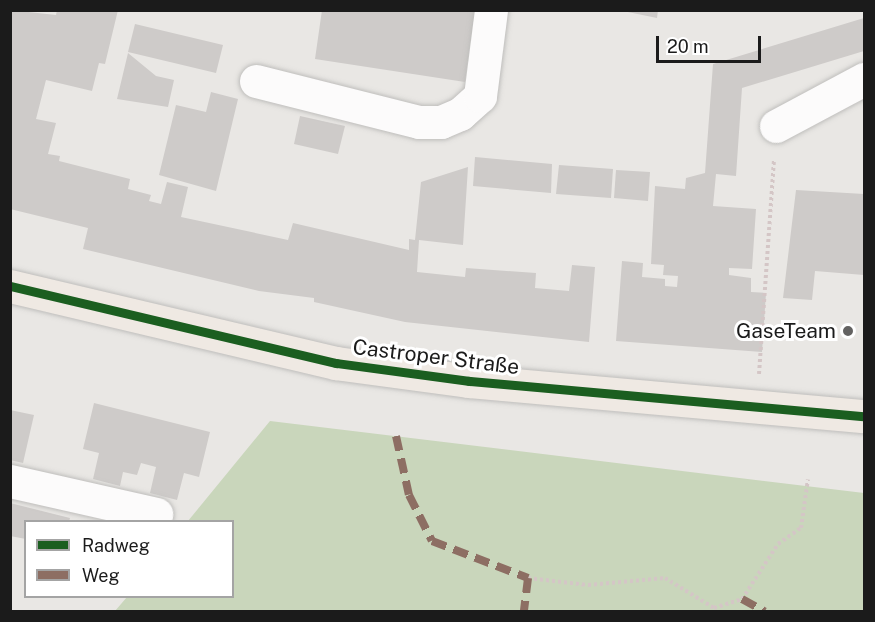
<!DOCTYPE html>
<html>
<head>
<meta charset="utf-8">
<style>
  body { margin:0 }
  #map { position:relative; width:875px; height:622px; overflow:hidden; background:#e9e7e4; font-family:"Public Sans",sans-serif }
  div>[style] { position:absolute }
  .forest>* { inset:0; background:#c9d6bb }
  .building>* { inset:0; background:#cecbc9 }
  .path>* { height:4px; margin-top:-2px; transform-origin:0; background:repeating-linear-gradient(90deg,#d4c6c6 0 3px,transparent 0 6px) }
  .roads { filter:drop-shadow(0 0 2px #bfbebc) drop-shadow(0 0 2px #bfbebc) }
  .minor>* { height:33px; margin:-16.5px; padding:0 16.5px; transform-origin:16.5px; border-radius:16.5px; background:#fcfbfb }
  .major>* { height:33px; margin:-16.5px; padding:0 16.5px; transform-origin:16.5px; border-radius:16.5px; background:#efe9e3 }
  .quiet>* { height:8px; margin-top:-4px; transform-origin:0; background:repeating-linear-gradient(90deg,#8d6e63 0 15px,transparent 0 23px) }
  .cycleway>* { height:9px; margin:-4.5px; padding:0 4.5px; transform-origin:4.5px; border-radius:4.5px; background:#1b5e20 }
  .dots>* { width:16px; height:16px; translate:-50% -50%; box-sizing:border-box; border:3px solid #fff; border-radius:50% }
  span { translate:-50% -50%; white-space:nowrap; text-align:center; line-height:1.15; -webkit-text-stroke:6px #fff; paint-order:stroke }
  .poi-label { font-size:21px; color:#1b1b1b }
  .right { translate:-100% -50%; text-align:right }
  .street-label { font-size:21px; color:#1b1b1b }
  .frame { position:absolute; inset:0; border:12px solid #1b1b1b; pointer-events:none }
  .legend { position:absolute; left:24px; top:520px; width:210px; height:78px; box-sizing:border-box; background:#fff; border:2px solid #a4a4a4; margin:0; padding:8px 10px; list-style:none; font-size:18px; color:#1b1b1b }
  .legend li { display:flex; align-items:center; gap:12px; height:30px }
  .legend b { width:30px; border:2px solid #a4a4a4 }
  .scale { position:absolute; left:656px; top:36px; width:105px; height:27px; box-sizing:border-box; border:3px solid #1b1b1b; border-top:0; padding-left:8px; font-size:18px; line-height:21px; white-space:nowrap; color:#1b1b1b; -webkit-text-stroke:4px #fff; paint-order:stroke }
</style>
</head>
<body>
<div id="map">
  <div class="forest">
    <i style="clip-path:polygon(270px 421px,864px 493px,864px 611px,115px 611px,127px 597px,232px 596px,232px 522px,188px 521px)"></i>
  </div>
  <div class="building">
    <i style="clip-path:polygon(10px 10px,56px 15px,57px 10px,118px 10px,105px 64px,99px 63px,92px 91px,46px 80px,36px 119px,56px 123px,48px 154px,60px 156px,59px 161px,130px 179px,128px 189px,151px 195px,149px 201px,161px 204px,167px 182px,188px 187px,181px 217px,288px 240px,293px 223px,409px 250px,409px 239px,415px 240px,421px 182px,468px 167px,463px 245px,419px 240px,417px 272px,465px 277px,466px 268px,536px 273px,535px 288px,569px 291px,572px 265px,595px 267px,589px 342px,405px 322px,314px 302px,314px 298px,259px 291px,83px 249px,88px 228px,10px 209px)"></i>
    <i style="clip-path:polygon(322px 10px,475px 10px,465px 82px,315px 59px)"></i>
    <i style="clip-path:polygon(618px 10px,658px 10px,657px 18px)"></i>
    <i style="clip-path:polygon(864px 18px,864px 51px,742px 88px,736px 176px,716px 174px,713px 206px,756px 209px,752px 269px,729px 268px,729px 275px,751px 278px,751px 292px,766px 293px,762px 352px,616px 341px,622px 261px,643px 263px,642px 277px,665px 279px,665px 286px,677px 287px,678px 276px,663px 275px,664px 265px,651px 264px,655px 186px,685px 189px,686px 178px,705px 173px,713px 64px)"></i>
    <i style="clip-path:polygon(135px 24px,223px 45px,216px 73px,128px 52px)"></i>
    <i style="clip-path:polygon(128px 53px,156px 76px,174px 80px,168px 107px,117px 99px)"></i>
    <i style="clip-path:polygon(211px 92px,238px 99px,216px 191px,159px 175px,176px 105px,206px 112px)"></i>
    <i style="clip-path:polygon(300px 116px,345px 126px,338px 154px,294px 144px)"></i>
    <i style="clip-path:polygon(475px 157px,552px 164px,551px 193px,473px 186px)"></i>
    <i style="clip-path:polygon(559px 165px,613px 169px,611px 198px,556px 194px)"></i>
    <i style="clip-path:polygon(616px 170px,650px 172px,648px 201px,614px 198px)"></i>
    <i style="clip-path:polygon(796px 190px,864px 194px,864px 275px,815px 271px,812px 300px,783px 298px)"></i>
    <i style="clip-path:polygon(94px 403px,210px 432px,199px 477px,184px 473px,177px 500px,150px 493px,156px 467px,141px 463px,137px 475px,123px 472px,120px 486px,93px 479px,99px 453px,83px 449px)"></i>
    <i style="clip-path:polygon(10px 410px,34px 415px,23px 463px,10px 460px)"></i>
    <i style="clip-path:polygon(10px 503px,70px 518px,69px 522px,26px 522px,26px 539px,10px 536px)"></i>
  </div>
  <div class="path">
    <i style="left:759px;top:374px;width:215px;rotate:-86deg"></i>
    <i style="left:528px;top:578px;width:60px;rotate:6.7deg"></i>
    <i style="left:588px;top:585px;width:77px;rotate:-5.2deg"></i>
    <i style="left:665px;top:578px;width:57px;rotate:31.5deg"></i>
    <i style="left:714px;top:608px;width:29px;rotate:-18deg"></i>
    <i style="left:742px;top:599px;width:66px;rotate:-56.8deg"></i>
    <i style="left:778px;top:544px;width:28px;rotate:-35deg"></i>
    <i style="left:801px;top:528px;width:49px;rotate:-81.9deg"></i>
  </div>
  <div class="roads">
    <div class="minor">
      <i style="left:256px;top:81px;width:168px;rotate:14.1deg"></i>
      <i style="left:419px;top:122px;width:22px"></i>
      <i style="left:441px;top:122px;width:21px;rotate:-23deg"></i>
      <i style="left:460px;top:114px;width:27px;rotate:-42deg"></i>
      <i style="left:480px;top:96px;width:87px;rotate:-82.7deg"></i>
      <i style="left:776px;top:126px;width:100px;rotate:-28.1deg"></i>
      <i style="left:10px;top:481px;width:150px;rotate:12.7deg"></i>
    </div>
    <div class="major">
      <i style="left:10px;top:286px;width:335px;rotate:13.3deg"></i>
      <i style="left:336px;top:363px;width:134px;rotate:7.7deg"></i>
      <i style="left:469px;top:381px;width:397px;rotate:5.1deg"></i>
    </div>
  </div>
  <div class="quiet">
    <i style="left:396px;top:436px;width:60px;rotate:77.6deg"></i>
    <i style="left:409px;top:495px;width:51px;rotate:63.4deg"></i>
    <i style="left:432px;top:541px;width:103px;rotate:21.1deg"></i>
    <i style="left:528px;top:578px;width:34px;rotate:97deg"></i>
    <i style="left:742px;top:599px;width:26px;rotate:29deg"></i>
  </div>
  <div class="cycleway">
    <i style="left:10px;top:286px;width:335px;rotate:13.3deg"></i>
    <i style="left:336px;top:363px;width:134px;rotate:7.7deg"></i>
    <i style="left:469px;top:381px;width:397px;rotate:5.1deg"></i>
  </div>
  <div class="dots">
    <i style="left:848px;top:331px;background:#636261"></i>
  </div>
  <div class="poi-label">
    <span class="right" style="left:836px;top:331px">GaseTeam</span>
  </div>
  <div class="street-label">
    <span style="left:436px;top:357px;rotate:7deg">Castroper Straße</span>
  </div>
  <div class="frame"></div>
  <ul class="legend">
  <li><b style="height:8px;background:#1b5e20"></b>Radweg</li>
  <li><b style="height:8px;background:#8d6e63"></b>Weg</li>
  </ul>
  <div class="scale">20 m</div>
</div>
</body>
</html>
